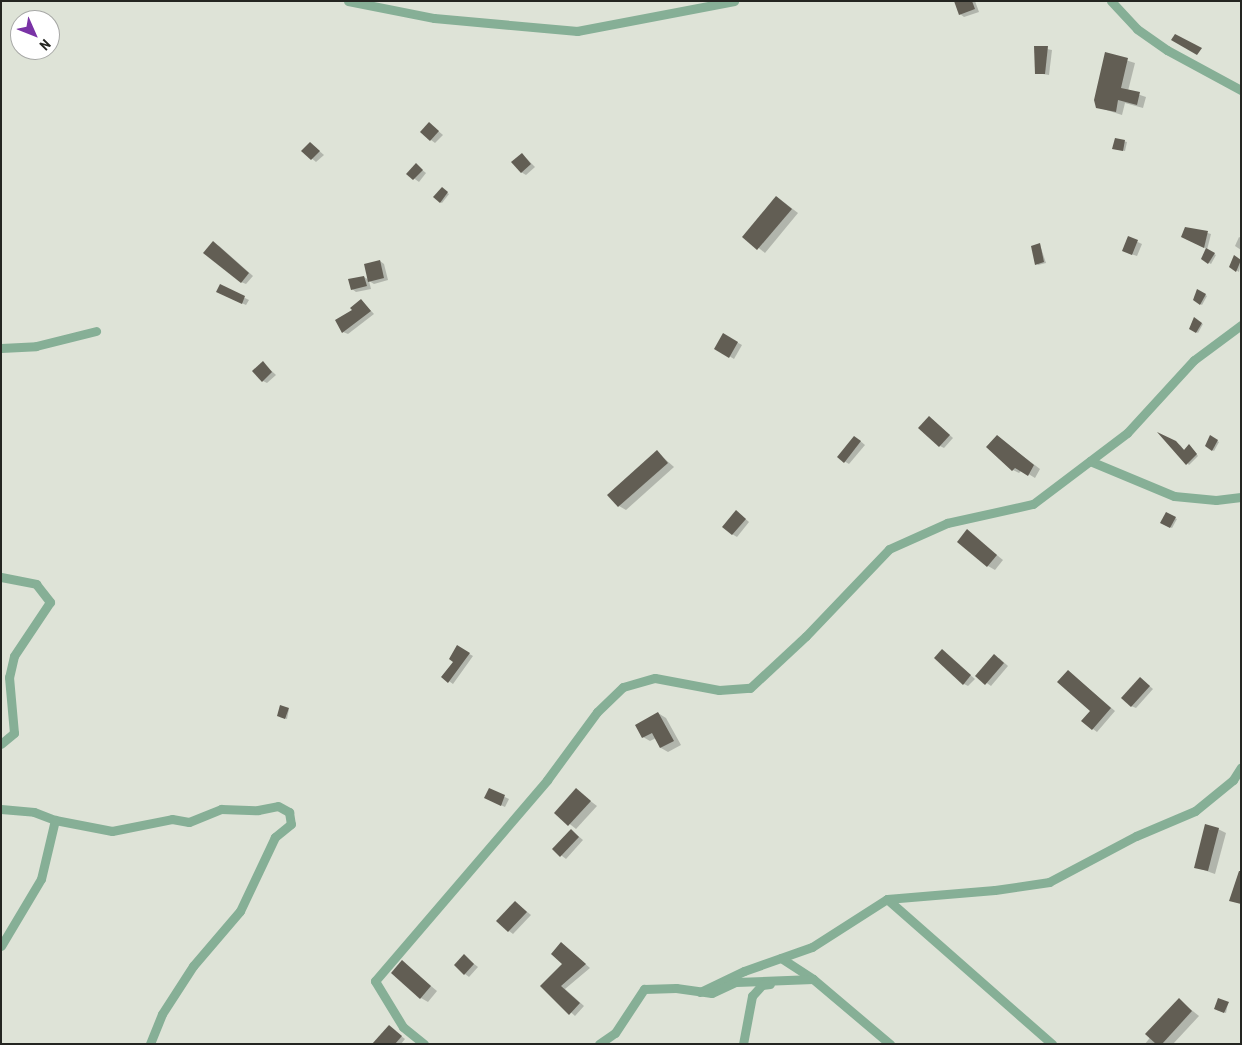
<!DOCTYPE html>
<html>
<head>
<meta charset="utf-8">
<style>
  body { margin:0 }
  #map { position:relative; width:1242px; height:1045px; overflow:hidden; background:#dee3d7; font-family:"Roboto Condensed",sans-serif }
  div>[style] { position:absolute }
  .shadow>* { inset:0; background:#0003 }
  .building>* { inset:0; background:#625e54 }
  .street>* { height:9px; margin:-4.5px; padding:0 4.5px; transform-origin:4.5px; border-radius:4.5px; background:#86af96 }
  span { translate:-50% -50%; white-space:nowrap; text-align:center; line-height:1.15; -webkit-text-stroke:5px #fff; paint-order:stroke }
  .frame { position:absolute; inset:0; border:2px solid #242521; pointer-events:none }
  .north { position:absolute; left:10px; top:10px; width:50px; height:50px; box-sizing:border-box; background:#fff; border:1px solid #a7a8a6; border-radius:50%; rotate:134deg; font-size:14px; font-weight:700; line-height:20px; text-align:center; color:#242521 }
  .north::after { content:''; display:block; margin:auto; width:18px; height:22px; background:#7a33a6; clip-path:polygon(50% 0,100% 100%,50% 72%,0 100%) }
</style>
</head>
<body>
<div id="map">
  <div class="shadow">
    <i style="clip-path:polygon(956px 1px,975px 1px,979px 12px,964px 17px,960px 14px)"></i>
    <i style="clip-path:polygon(1036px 47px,1052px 50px,1049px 75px,1037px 73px)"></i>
    <i style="clip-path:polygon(1106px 54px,1135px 63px,1128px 91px,1146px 97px,1143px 108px,1125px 103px,1122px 115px,1097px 107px)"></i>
    <i style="clip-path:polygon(430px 124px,443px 135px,435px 143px,431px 140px)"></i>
    <i style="clip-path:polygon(1116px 139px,1127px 142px,1125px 151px,1115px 149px)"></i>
    <i style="clip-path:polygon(310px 143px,324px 155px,316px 162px,303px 151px)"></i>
    <i style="clip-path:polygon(522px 154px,535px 167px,526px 175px,521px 172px)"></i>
    <i style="clip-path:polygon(416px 165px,426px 173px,419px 182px,408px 174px)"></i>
    <i style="clip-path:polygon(442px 189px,449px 194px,442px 203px,440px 202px)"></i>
    <i style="clip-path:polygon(777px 197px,798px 213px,765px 253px,744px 236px)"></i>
    <i style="clip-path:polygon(1194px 229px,1211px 234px,1207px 250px,1216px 255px,1211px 264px,1203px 259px,1207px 249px,1186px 239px)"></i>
    <i style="clip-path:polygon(1239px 237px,1241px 238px,1241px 250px,1235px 246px)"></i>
    <i style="clip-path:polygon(1129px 238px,1142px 244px,1137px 256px,1128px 253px)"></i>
    <i style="clip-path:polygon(218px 245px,253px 276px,246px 284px,241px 282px)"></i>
    <i style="clip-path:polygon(1040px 245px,1046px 263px,1038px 265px,1037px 264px)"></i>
    <i style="clip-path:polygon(1235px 257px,1241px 261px,1239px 272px,1231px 267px)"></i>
    <i style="clip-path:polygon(380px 261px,384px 264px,388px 280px,374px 284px,369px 281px,371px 289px,356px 292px,352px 289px,364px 277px,369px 280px)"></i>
    <i style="clip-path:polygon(220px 286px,249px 300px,246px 305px,222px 294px)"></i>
    <i style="clip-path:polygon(1198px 290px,1207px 296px,1202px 305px,1194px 300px)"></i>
    <i style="clip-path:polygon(361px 300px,374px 314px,348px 334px,343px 332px)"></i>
    <i style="clip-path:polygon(1194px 319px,1203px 324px,1198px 333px,1190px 328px)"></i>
    <i style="clip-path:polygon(724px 335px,742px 345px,734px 359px,716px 348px)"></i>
    <i style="clip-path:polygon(263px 363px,276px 375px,267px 383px,263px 381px)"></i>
    <i style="clip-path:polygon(933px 420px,953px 438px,944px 448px,940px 446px)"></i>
    <i style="clip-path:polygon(1162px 436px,1180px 445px,1185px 451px,1190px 446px,1198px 456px,1189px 465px)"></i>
    <i style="clip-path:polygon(998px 437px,1040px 469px,1035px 478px,1022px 470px,1019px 473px,1013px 470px)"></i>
    <i style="clip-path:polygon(1210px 437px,1219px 442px,1214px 451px,1206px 446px)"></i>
    <i style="clip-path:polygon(859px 440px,865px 445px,849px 464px,844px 461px)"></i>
    <i style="clip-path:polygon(657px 452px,674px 467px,626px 510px,619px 506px)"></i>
    <i style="clip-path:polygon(1167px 514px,1177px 519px,1172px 528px,1162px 523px)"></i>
    <i style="clip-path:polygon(741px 515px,749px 522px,737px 537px,732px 534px)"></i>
    <i style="clip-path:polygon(967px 531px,1003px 560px,995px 570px,988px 566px)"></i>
    <i style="clip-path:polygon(457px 647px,473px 656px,453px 684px,443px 677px,455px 661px)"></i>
    <i style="clip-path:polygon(942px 651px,975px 679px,968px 686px,964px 684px)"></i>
    <i style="clip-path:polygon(999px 658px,1008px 666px,991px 686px,977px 676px)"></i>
    <i style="clip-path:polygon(1069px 672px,1115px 711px,1097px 732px,1093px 729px,1091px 711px)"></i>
    <i style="clip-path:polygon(1140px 678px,1153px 689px,1136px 708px,1131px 706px)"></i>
    <i style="clip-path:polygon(289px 709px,287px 719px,280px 717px)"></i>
    <i style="clip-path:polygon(658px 713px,666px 718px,681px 745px,668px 752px,661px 748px,656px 738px,650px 741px,643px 737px)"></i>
    <i style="clip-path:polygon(490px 790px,509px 799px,505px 807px,490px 800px)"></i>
    <i style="clip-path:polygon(576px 790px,597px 806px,576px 829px,556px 813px)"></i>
    <i style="clip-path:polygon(1218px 829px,1226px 833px,1215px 874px,1195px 867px)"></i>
    <i style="clip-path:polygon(571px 830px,583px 840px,566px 859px,553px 849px)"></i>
    <i style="clip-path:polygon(515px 902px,531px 915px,513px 934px,509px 931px)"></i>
    <i style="clip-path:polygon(566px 947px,590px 968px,565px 989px,584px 1006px,575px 1016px,542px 986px,564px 964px)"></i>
    <i style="clip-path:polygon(464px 956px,478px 967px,469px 977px,465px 974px)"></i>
    <i style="clip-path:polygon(402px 962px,437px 991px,428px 1002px,421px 998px)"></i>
    <i style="clip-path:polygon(1179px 1000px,1199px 1016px,1173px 1044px,1145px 1044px)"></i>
    <i style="clip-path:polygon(1228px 1003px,1226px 1013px,1217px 1010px)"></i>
    <i style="clip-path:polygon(390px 1027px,405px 1039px,401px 1044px,374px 1044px)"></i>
  </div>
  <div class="building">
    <i style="clip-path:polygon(954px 1px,972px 1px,975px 9px,959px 15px)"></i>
    <i style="clip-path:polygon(1175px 34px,1202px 48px,1197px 55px,1171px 40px)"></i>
    <i style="clip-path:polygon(1034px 46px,1048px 46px,1045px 74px,1035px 74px)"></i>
    <i style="clip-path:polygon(1105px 52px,1128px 58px,1121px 88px,1140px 92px,1137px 105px,1118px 100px,1116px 112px,1096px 108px,1094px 100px)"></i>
    <i style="clip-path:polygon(429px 122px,439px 131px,430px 141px,420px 132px)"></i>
    <i style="clip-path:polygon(1115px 138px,1125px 140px,1123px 151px,1112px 149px)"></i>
    <i style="clip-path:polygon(310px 142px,320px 151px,311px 160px,301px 151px)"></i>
    <i style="clip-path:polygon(522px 153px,531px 164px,521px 173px,511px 162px)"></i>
    <i style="clip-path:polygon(416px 163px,423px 170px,413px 180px,406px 174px)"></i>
    <i style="clip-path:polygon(442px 187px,448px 192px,440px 203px,433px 197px)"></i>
    <i style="clip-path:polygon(776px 196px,792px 209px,757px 250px,742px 237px)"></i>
    <i style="clip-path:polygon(1185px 227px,1208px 231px,1204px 248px,1181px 237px)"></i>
    <i style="clip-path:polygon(1128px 236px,1138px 240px,1132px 255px,1122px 251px)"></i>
    <i style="clip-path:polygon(213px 241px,249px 273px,241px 283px,203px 253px)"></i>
    <i style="clip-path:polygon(1040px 243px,1044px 262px,1035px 265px,1031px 246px)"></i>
    <i style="clip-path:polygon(1206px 248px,1215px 253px,1208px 264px,1201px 259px)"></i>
    <i style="clip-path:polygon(1234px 255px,1241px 260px,1236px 272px,1229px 267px)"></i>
    <i style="clip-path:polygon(380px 260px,384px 278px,368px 282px,364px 264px)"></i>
    <i style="clip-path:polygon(364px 276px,367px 286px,351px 290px,348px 279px)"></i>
    <i style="clip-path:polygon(220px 284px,245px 296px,242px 304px,216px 292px)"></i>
    <i style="clip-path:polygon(1197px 289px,1206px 294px,1200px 305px,1193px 300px)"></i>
    <i style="clip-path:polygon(361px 299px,371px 311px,342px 333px,335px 320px,352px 310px,350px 308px)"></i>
    <i style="clip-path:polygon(1194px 317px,1202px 323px,1196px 333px,1189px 329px)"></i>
    <i style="clip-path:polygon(723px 333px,738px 342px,729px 358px,714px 349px)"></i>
    <i style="clip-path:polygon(263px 361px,272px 372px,262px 382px,252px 371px)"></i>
    <i style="clip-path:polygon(929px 416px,950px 435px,939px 447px,918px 428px)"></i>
    <i style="clip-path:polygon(1157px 432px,1176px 441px,1184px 450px,1189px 444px,1197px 454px,1186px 465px)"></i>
    <i style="clip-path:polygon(997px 435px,1034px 465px,1028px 476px,1015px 468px,1012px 471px,986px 447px)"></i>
    <i style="clip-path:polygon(1210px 435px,1218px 440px,1212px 451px,1205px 446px)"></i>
    <i style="clip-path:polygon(854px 436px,861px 441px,844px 463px,837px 457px)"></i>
    <i style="clip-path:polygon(657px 450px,668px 463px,618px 507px,607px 495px)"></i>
    <i style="clip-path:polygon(736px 510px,746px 519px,732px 535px,722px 527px)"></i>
    <i style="clip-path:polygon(1166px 512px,1176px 517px,1170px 528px,1160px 523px)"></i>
    <i style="clip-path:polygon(967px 529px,997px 555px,987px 567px,957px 542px)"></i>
    <i style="clip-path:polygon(457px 645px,470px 653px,448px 683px,441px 677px,453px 662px,449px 659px)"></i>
    <i style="clip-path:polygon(942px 649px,971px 675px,963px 685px,934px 658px)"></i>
    <i style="clip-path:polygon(994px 654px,1004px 663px,985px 685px,975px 676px)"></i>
    <i style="clip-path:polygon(1068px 670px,1111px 708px,1092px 730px,1081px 721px,1090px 711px,1057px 682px)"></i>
    <i style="clip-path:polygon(1140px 677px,1150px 686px,1131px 707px,1121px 698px)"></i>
    <i style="clip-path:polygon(280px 705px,289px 708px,285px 719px,277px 716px)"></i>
    <i style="clip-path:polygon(658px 712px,674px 741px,660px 748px,652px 733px,642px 738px,635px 725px)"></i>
    <i style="clip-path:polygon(489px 788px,505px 795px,501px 806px,484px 798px)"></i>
    <i style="clip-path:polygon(576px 788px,591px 801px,568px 826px,554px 813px)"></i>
    <i style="clip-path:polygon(1205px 824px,1219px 828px,1208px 871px,1194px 868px)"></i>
    <i style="clip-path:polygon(571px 829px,579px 837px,560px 857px,552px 849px)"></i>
    <i style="clip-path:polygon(1239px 871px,1241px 871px,1241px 904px,1229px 901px)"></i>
    <i style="clip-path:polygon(515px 901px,527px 912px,508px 932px,496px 921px)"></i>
    <i style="clip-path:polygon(561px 942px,586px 964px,561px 986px,580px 1003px,569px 1015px,540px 986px,562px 964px,551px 954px)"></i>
    <i style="clip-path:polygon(464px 954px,474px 964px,464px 975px,454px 965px)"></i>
    <i style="clip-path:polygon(402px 960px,431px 986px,420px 999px,391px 973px)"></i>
    <i style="clip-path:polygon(1179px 998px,1192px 1011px,1162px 1044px,1156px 1044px,1145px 1034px)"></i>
    <i style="clip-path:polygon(1218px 998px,1229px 1002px,1224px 1013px,1214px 1009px)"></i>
    <i style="clip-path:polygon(389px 1025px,402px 1036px,395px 1044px,372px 1044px)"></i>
  </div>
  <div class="street">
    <i style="left:348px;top:1px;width:88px;rotate:11.2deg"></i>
    <i style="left:434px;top:18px;width:144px;rotate:5.2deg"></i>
    <i style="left:577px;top:31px;width:160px;rotate:-10.8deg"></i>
    <i style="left:1111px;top:1px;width:38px;rotate:47deg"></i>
    <i style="left:1137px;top:29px;width:37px;rotate:35deg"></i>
    <i style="left:1167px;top:50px;width:84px;rotate:28.4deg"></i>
    <i style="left:1px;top:348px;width:35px;rotate:-3deg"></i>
    <i style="left:36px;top:346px;width:62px;rotate:-14deg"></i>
    <i style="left:1090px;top:461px;width:91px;rotate:22.6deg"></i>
    <i style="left:1174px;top:496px;width:42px;rotate:5.4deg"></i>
    <i style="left:1216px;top:500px;width:25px;rotate:-7deg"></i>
    <i style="left:1px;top:577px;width:36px;rotate:11deg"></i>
    <i style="left:36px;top:584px;width:23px;rotate:52deg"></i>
    <i style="left:50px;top:602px;width:65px;rotate:123.7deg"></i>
    <i style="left:14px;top:656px;width:22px;rotate:103deg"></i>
    <i style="left:9px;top:677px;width:56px;rotate:84.9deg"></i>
    <i style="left:14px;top:733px;width:17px;rotate:140deg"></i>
    <i style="left:1px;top:809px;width:33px;rotate:5deg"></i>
    <i style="left:34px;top:812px;width:22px;rotate:21deg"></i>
    <i style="left:55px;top:820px;width:58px;rotate:10.9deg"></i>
    <i style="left:112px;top:831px;width:61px;rotate:-11.3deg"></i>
    <i style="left:172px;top:819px;width:17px;rotate:10deg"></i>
    <i style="left:189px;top:822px;width:35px;rotate:-22deg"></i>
    <i style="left:221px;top:809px;width:37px;rotate:2deg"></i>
    <i style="left:258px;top:810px;width:20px;rotate:-11deg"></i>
    <i style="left:278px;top:806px;width:13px;rotate:29deg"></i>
    <i style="left:289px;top:812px;width:12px;rotate:81deg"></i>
    <i style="left:291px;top:824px;width:21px;rotate:141deg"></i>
    <i style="left:275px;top:837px;width:82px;rotate:115.3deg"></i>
    <i style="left:240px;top:911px;width:72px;rotate:130.5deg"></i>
    <i style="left:193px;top:966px;width:57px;rotate:122.9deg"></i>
    <i style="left:162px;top:1014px;width:32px;rotate:112deg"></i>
    <i style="left:887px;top:899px;width:220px;rotate:41.3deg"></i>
    <i style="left:1px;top:946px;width:78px;rotate:-59.2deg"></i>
    <i style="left:41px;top:879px;width:61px;rotate:-76.7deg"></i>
    <i style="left:781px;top:958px;width:38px;rotate:33deg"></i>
    <i style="left:813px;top:979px;width:101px;rotate:40.2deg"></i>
    <i style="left:700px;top:992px;width:49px;rotate:-25.5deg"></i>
    <i style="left:744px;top:971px;width:72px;rotate:-19.4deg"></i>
    <i style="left:812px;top:947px;width:89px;rotate:-32.6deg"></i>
    <i style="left:887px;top:899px;width:108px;rotate:-4.8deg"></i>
    <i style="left:995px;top:890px;width:55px;rotate:-8.4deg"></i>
    <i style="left:1049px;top:882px;width:98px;rotate:-27.9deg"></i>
    <i style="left:1136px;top:836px;width:64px;rotate:-23deg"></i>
    <i style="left:1195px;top:811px;width:49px;rotate:-39.2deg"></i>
    <i style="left:1233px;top:780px;width:15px;rotate:-58deg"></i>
    <i style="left:424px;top:1044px;width:27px;rotate:-141deg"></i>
    <i style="left:403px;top:1027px;width:54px;rotate:-121.3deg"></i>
    <i style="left:375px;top:981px;width:265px;rotate:-49.4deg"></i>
    <i style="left:547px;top:780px;width:84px;rotate:-53.7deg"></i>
    <i style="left:597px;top:712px;width:36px;rotate:-44deg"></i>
    <i style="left:623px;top:687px;width:33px;rotate:-16deg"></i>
    <i style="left:655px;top:678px;width:65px;rotate:10.6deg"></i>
    <i style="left:719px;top:690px;width:31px;rotate:-4deg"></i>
    <i style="left:750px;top:688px;width:76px;rotate:-42.9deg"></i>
    <i style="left:806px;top:636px;width:120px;rotate:-46.3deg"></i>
    <i style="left:889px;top:549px;width:64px;rotate:-24.1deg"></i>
    <i style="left:947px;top:523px;width:88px;rotate:-12.5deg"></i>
    <i style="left:1033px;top:504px;width:118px;rotate:-37.1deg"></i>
    <i style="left:1127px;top:433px;width:99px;rotate:-47.5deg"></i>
    <i style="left:1194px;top:360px;width:59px;rotate:-36.7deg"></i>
    <i style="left:599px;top:1044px;width:19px;rotate:-35deg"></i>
    <i style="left:615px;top:1033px;width:53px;rotate:-56.6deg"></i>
    <i style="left:644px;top:989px;width:32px;rotate:-2deg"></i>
    <i style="left:676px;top:988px;width:36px;rotate:8deg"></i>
    <i style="left:712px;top:993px;width:26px;rotate:-25deg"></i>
    <i style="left:736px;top:982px;width:77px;rotate:-2.2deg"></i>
    <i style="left:743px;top:1044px;width:49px;rotate:-79.4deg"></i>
    <i style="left:752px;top:996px;width:15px;rotate:-48deg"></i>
    <i style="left:762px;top:985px;width:8px;rotate:-7deg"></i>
  </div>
  <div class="frame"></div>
  <div class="north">N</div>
</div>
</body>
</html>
